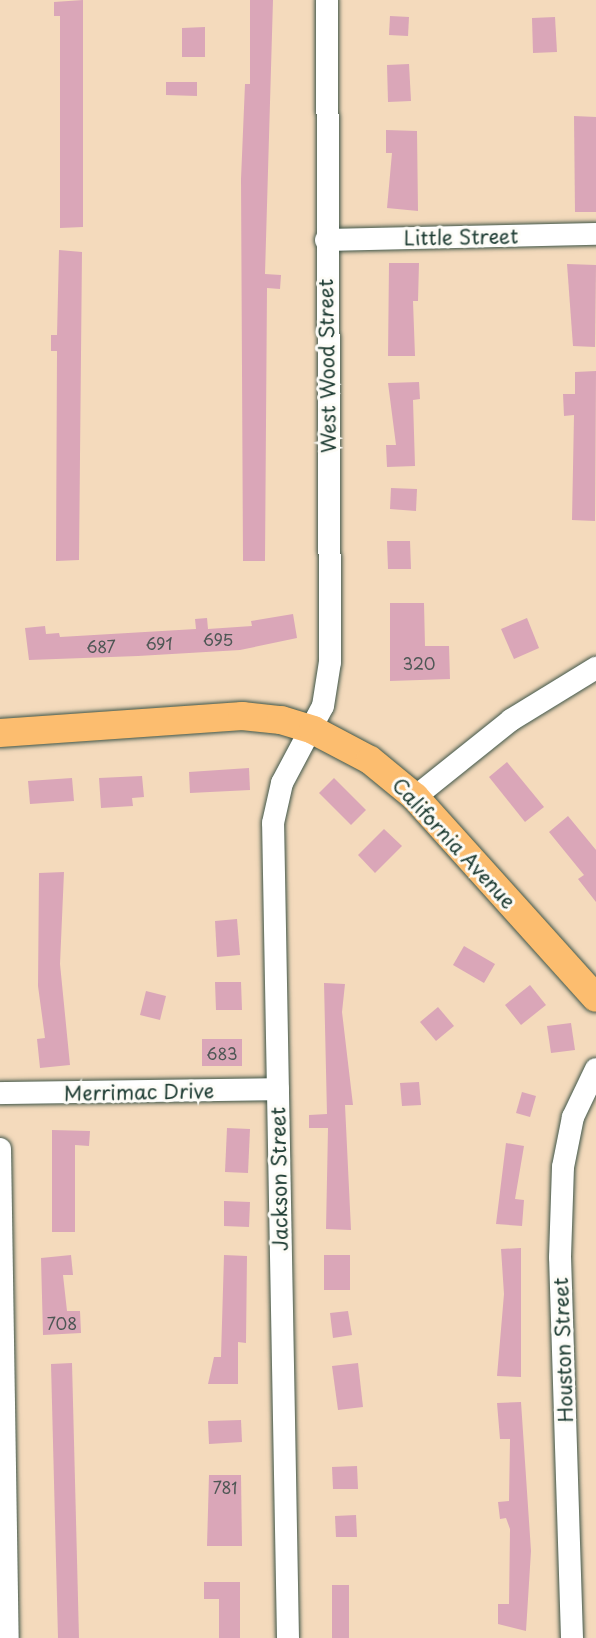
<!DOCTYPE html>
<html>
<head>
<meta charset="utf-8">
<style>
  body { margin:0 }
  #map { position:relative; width:596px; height:1638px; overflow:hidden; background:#f4dabc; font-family:"Playpen Sans",sans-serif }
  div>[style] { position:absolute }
  .building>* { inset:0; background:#daa6b8 }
  .roads { filter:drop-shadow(0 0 2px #3f5548) drop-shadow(0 0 2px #3f5548) }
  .minor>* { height:22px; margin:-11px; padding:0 11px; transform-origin:11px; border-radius:11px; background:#fff }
  .major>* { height:28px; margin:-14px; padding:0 14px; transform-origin:14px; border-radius:14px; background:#fcbd6f }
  span { translate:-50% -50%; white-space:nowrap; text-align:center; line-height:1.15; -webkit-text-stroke:6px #fdfcf7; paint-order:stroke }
  .number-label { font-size:16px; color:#4e5755 }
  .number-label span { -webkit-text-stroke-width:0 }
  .street-label { font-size:20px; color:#1f3d34 }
</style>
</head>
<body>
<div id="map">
  <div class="building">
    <i style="clip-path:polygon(83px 0,83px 227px,60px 228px,60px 16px,54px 16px,54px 2px)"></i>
    <i style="clip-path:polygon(250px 0,273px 0,265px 274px,281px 275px,280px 289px,267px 288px,265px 561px,243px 561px,241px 179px,245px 84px,250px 84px)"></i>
    <i style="clip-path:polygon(390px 16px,409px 17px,408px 36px,389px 35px)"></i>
    <i style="clip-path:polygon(555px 17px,557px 52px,533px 53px,532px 18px)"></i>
    <i style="clip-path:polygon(205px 27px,205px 57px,182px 57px,182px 28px)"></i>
    <i style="clip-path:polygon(409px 64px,411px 101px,388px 102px,387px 65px)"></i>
    <i style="clip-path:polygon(166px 82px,197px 82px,197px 96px,166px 95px)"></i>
    <i style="clip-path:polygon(574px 116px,596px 117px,596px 212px,575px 212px)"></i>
    <i style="clip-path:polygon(386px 130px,417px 131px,418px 211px,387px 208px,392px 153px,386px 153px)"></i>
    <i style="clip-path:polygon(59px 250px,82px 252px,79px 560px,56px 561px,57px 351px,51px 351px,51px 335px,57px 335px)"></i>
    <i style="clip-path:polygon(389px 263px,419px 263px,418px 301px,413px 301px,415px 356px,388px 356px)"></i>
    <i style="clip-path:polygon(567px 264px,596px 265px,595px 347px,573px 346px)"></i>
    <i style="clip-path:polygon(596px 371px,595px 521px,572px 520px,574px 415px,564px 416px,563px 394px,575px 394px,575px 372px)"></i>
    <i style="clip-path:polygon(419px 382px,420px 399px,413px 400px,415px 466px,387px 467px,386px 445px,396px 445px,388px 383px)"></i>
    <i style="clip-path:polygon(391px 488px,417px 489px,416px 511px,390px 509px)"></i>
    <i style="clip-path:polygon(387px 541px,410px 541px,411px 569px,388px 569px)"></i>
    <i style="clip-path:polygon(390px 603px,424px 603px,425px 646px,449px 646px,450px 679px,390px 681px)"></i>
    <i style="clip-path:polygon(293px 614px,297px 638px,240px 650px,138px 656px,29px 660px,25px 628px,45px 626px,46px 634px,59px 633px,60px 637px,196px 629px,195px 619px,207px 618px,208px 629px,252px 626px,251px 621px)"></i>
    <i style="clip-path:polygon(527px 618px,539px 648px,514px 659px,501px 629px)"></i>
    <i style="clip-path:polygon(507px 762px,544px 807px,525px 822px,489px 777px)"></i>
    <i style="clip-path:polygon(249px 768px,250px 790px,190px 793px,189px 772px)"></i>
    <i style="clip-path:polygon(142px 776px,144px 797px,132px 798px,133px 806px,101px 808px,99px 778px)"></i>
    <i style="clip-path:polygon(72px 778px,74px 801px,30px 804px,28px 781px)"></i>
    <i style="clip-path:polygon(334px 778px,366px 810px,351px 825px,319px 793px)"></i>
    <i style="clip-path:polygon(568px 816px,596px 850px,596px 902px,578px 879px,584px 875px,549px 832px)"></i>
    <i style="clip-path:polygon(384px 829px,402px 846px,375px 873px,358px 855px)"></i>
    <i style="clip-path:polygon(64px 872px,60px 964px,70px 1065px,40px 1068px,37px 1039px,45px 1038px,38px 986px,39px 873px)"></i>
    <i style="clip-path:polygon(237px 919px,240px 955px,217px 957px,215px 921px)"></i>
    <i style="clip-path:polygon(464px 946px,495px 964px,484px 983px,453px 965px)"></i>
    <i style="clip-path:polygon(215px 982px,241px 982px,242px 1010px,216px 1010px)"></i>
    <i style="clip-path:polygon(324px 983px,345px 984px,342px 1012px,353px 1105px,345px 1105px,351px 1230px,326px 1229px,328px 1128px,309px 1128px,309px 1115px,327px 1114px)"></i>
    <i style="clip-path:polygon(530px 985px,546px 1005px,521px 1025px,505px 1005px)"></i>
    <i style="clip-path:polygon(146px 991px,166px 996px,160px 1020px,140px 1015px)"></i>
    <i style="clip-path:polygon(438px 1007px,454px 1026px,436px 1041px,420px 1022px)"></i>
    <i style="clip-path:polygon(571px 1023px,575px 1050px,551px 1053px,547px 1026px)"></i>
    <i style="clip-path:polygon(202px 1039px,242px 1039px,242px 1066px,202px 1066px)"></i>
    <i style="clip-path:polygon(419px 1082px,421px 1105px,402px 1106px,400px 1083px)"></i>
    <i style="clip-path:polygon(522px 1092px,536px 1096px,530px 1117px,516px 1113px)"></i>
    <i style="clip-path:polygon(227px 1128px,250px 1129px,248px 1173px,225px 1172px)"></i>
    <i style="clip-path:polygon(52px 1130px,90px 1131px,89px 1146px,75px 1145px,75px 1232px,52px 1232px)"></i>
    <i style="clip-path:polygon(506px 1143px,524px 1146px,515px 1199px,524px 1200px,522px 1226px,496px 1224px)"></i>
    <i style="clip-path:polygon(224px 1201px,250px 1202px,249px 1227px,224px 1226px)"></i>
    <i style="clip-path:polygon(521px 1248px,521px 1377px,497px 1376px,504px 1294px,501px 1249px)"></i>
    <i style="clip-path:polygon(71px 1255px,73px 1275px,63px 1275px,67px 1311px,80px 1311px,81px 1333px,43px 1335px,41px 1258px)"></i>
    <i style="clip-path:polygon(224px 1255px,247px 1256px,246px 1343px,238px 1342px,238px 1384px,208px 1384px,214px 1357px,221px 1357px)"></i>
    <i style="clip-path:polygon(324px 1255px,350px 1255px,350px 1290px,324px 1290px)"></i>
    <i style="clip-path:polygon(348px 1311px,352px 1335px,333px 1338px,330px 1313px)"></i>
    <i style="clip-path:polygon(72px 1363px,79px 1638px,58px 1638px,51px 1364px)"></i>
    <i style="clip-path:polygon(358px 1363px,363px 1407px,338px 1410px,332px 1366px)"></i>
    <i style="clip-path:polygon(521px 1402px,531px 1551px,526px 1631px,498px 1624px,498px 1604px,509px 1604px,510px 1529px,506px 1518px,500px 1519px,498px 1502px,509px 1501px,510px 1439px,500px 1439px,497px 1403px)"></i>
    <i style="clip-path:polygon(241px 1420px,242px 1442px,209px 1444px,208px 1421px)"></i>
    <i style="clip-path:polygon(357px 1466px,358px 1489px,333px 1489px,332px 1467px)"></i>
    <i style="clip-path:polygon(209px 1475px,241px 1475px,242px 1546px,207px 1546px)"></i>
    <i style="clip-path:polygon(356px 1515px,357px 1537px,336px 1537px,335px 1516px)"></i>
    <i style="clip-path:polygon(204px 1582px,240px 1582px,240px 1638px,219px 1638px,219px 1599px,204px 1599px)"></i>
    <i style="clip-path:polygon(332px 1585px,349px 1585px,349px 1638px,332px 1638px)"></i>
  </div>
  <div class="roads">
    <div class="minor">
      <i style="left:326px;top:240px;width:270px;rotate:-1.3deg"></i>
      <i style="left:415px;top:797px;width:123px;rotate:-38.7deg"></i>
      <i style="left:511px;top:720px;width:100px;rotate:-31.5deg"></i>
      <i style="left:0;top:1093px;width:278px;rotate:-0.8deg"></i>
      <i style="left:0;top:1149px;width:489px;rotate:89.1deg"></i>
      <i style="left:288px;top:1638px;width:815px;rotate:-91.05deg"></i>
      <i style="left:273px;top:823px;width:41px;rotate:-77.3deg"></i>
      <i style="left:282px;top:783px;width:87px;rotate:-62deg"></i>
      <i style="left:323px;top:706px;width:45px;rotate:-81deg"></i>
      <i style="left:330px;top:662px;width:662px;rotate:-90.26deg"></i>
      <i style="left:572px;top:1638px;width:381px;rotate:-91.8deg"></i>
      <i style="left:560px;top:1257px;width:90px;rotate:-88.1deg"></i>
      <i style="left:563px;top:1167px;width:51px;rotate:-78.7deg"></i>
      <i style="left:573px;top:1117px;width:53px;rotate:-64.4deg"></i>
    </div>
    <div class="major">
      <i style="left:0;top:733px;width:243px;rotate:-4deg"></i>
      <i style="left:242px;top:716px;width:39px;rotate:6deg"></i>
      <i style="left:281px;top:720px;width:34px;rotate:17deg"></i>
      <i style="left:313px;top:730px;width:64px;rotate:27.8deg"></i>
      <i style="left:370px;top:760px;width:58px;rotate:39.4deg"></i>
      <i style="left:415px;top:797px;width:270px;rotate:48deg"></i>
    </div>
  </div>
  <div class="number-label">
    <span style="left:218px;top:639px">695</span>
    <span style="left:159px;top:643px">691</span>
    <span style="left:101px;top:646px">687</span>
    <span style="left:419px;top:663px">320</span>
    <span style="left:222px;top:1053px">683</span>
    <span style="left:62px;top:1323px">708</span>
    <span style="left:225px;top:1487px">781</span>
  </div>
  <div class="street-label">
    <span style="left:461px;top:237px;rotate:-1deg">Little Street</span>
    <span style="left:327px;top:366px;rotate:-91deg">West Wood Street</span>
    <span style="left:454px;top:843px;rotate:47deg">California Avenue</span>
    <span style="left:139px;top:1092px;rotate:-1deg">Merrimac Drive</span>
    <span style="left:279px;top:1179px;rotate:-91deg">Jackson Street</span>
    <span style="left:563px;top:1350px;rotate:-92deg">Houston Street</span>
  </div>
</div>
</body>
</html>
